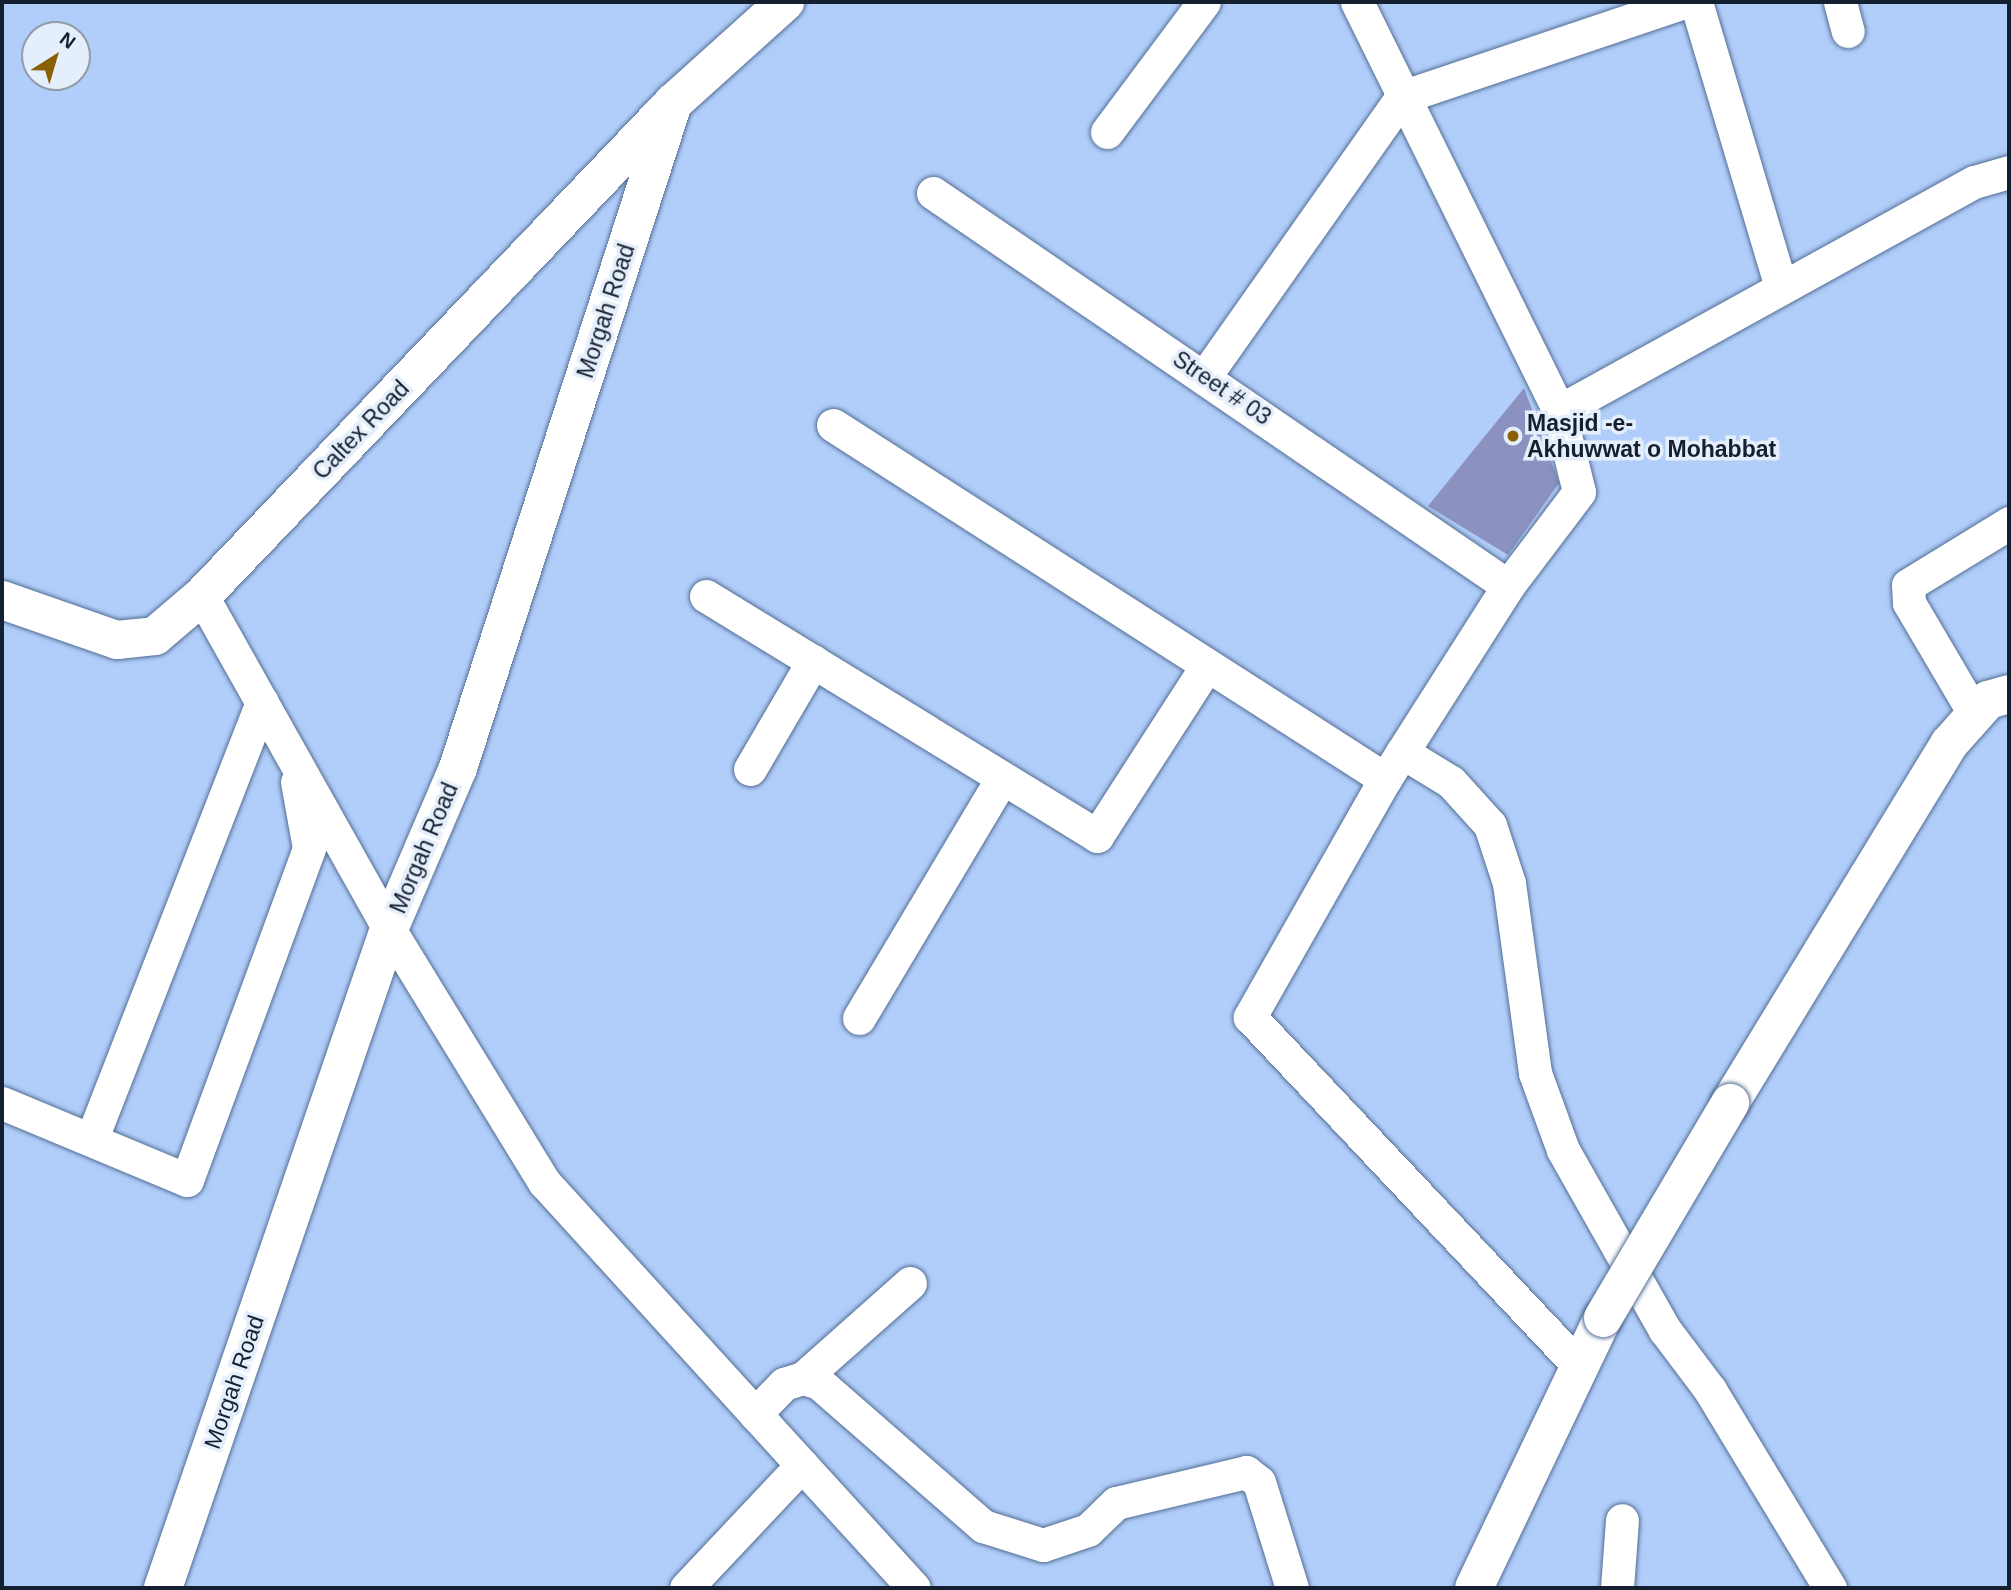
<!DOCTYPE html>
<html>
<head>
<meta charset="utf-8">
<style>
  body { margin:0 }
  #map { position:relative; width:2011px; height:1590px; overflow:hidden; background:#b1cefa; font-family:Arial,sans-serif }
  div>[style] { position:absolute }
  .building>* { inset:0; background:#8b92c0 }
  .roads { filter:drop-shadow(0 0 2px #546e95) drop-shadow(0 0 2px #546e95) }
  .minor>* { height:33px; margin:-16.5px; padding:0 16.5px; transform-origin:16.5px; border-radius:16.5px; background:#fff }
  .tertiary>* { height:38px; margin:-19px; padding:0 19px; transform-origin:19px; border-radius:19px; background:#fff }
  .bridges { filter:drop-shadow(0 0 2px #546e95) drop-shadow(0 0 2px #546e95) }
  .tertiary-bridge>* { height:38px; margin:-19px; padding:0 19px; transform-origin:19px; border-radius:19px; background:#fff }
  .dots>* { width:19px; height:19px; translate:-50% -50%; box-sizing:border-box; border:4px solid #e5eefb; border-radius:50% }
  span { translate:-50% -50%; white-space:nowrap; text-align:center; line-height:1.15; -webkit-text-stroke:7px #e5eefb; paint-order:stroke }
  .street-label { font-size:23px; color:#141f2f }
  .poi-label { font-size:23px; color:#141f2f; font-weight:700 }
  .left { translate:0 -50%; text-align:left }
  .frame { position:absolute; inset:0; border:4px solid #141f2f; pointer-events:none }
  .north { position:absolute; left:21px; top:21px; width:70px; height:70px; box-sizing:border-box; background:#e5eefb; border:2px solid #919ba9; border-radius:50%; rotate:37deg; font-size:19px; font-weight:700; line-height:28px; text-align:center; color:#141f2f }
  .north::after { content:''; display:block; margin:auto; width:24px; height:32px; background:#8a5f01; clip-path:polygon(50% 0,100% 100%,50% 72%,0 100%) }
</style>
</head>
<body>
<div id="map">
  <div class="building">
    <i style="clip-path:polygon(1524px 388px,1559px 483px,1508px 555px,1428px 506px)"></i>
  </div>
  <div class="roads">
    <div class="minor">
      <i style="left:1357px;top:2px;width:456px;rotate:63.7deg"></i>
      <i style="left:1559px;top:411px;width:83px;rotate:76.1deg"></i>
      <i style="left:1579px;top:492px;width:118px;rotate:127.1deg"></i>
      <i style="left:1508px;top:586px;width:229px;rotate:122.5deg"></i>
      <i style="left:1385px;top:779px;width:274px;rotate:119.6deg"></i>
      <i style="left:1250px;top:1017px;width:481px;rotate:46.7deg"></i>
      <i style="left:1696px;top:2px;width:298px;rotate:73.4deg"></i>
      <i style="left:1840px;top:2px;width:30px;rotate:75deg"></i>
      <i style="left:1107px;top:132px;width:162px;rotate:-53.3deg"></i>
      <i style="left:933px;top:193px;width:696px;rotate:34.35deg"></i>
      <i style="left:1205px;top:376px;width:342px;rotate:-54.8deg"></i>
      <i style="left:1402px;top:97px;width:298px;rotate:-18.6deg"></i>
      <i style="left:1559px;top:411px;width:474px;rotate:-28.9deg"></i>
      <i style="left:1974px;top:182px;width:36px;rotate:-16deg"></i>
      <i style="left:833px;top:425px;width:656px;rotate:32.67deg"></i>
      <i style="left:202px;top:596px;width:382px;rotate:60.7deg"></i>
      <i style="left:389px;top:929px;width:297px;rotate:58.5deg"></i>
      <i style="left:544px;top:1182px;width:549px;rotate:47.66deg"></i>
      <i style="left:706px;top:596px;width:459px;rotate:31.5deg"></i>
      <i style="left:1097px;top:836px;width:203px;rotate:-57.2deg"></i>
      <i style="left:1975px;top:715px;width:130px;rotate:-120.5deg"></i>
      <i style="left:1909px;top:603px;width:18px;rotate:-93deg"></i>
      <i style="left:1908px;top:585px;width:119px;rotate:-31.5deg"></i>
      <i style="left:1402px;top:752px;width:57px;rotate:31.5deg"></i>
      <i style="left:1451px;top:782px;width:58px;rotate:47.8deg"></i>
      <i style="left:1490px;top:825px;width:61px;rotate:71.9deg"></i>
      <i style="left:1509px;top:883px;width:192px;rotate:82.2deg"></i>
      <i style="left:1535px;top:1073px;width:82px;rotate:70deg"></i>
      <i style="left:1563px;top:1150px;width:207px;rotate:60.5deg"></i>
      <i style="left:1665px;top:1330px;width:75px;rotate:53.1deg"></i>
      <i style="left:1710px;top:1390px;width:232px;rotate:58.8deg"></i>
      <i style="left:750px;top:769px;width:125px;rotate:-59.7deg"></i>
      <i style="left:859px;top:1018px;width:279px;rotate:-59.2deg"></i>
      <i style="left:2px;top:1103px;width:200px;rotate:22.6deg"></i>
      <i style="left:187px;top:1180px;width:354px;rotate:-69.8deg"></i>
      <i style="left:309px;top:848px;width:67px;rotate:-100.3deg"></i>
      <i style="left:92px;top:1138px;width:468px;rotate:-68.7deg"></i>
      <i style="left:803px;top:1378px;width:143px;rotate:-41.6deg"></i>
      <i style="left:755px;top:1414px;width:42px;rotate:-46deg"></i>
      <i style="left:784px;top:1384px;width:20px;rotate:-18deg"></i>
      <i style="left:803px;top:1378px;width:17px;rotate:17deg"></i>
      <i style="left:819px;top:1383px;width:218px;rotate:41.1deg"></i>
      <i style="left:983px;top:1526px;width:63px;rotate:17.6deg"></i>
      <i style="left:1043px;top:1545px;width:47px;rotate:-18.4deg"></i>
      <i style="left:1088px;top:1530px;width:39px;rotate:-44deg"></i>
      <i style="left:1116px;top:1503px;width:134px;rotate:-13.4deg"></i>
      <i style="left:1246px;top:1472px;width:16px;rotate:38deg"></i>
      <i style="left:1259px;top:1482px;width:111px;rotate:72.7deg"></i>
      <i style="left:686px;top:1588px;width:169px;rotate:-46.7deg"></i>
      <i style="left:1617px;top:1588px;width:68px;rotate:-85.8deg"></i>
    </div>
    <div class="tertiary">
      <i style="left:2px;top:600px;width:122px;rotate:19.2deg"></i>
      <i style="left:117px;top:640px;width:38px;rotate:-6deg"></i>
      <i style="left:155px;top:636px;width:62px;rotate:-40.4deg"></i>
      <i style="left:202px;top:596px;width:682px;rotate:-46.31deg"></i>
      <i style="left:673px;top:103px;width:151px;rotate:-42deg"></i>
      <i style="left:1730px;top:1103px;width:421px;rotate:-58.6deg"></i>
      <i style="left:1949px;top:744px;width:59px;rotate:-48.4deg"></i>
      <i style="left:1988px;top:700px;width:22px;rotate:-16deg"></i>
      <i style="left:163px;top:1588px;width:697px;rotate:-71.07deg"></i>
      <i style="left:389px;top:929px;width:175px;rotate:-66.8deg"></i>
      <i style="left:458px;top:768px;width:699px;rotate:-72.08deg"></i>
      <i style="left:1474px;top:1588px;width:299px;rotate:-64.5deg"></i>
    </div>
  </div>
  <div class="bridges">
    <div class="tertiary-bridge">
      <i style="left:1603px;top:1318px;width:250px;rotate:-59.4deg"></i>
    </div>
  </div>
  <div class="dots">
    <i style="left:1513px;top:436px;background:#8a5f01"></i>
  </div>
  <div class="street-label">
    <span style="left:606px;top:311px;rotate:-72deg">Morgah Road</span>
    <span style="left:1222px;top:388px;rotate:34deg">Street # 03</span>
    <span style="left:361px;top:430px;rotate:-46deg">Caltex Road</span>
    <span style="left:424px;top:848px;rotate:-67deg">Morgah Road</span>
    <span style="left:234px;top:1382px;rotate:-71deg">Morgah Road</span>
  </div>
  <div class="poi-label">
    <span class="left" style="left:1527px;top:436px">Masjid -e-<br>Akhuwwat o Mohabbat</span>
  </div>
  <div class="frame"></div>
  <div class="north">N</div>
</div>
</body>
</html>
